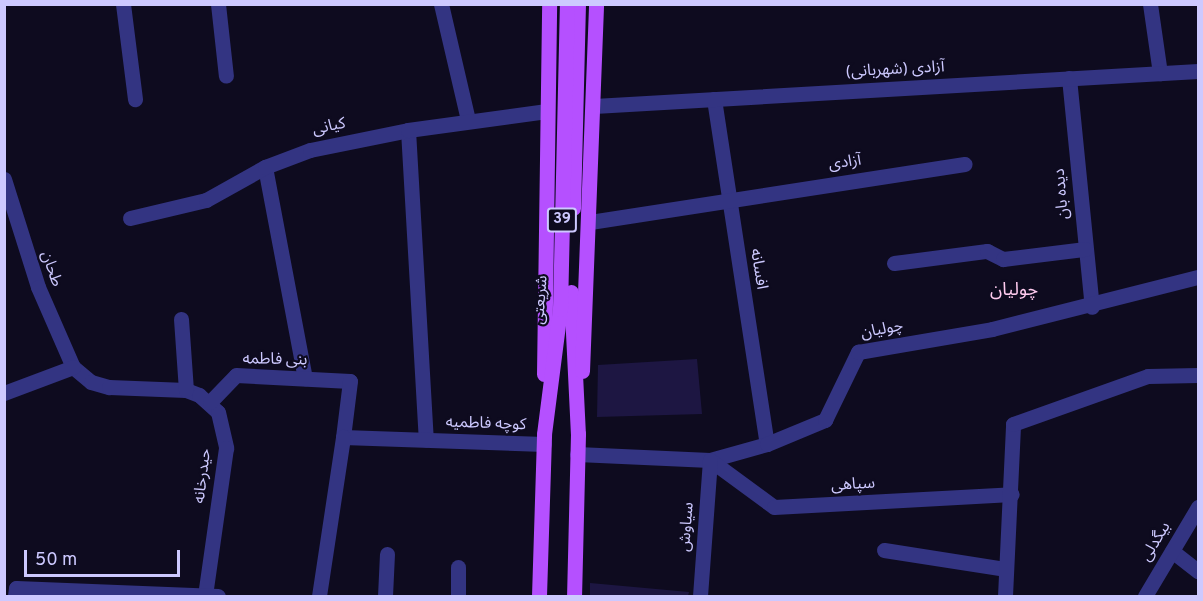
<!DOCTYPE html>
<html>
<head>
<meta charset="utf-8">
<style>
  body { margin:0 }
  #map { position:relative; width:1203px; height:601px; overflow:hidden; background:#0e0b1f; font-family:Overpass,"Noto Sans Arabic",sans-serif }
  div>[style] { position:absolute }
  .building>* { inset:0; background:#1d1642 }
  .minor>* { height:15px; margin:-7.5px; padding:0 7.5px; transform-origin:7.5px; border-radius:7.5px; background:#333482 }
  .major>* { height:15px; margin:-7.5px; padding:0 7.5px; transform-origin:7.5px; border-radius:7.5px; background:#b550ff }
  span { translate:-50% -50%; white-space:nowrap; text-align:center; line-height:1.15; -webkit-text-stroke:4.5px #0e0b1f; paint-order:stroke }
  .shield-label span { padding:2px 4px; background:#0e0b1f; border:2px solid; border-radius:4px; -webkit-text-stroke-width:0 }
  .shield-label { font-size:15px; color:#cdc9ff; font-weight:700 }
  .street-label { font-size:16px; color:#cdc9ff }
  .neighbourhood-label { font-size:18px; color:#ffcbef }
  .frame { position:absolute; inset:0; border:6px solid #cdc9ff; pointer-events:none }
  .scale { position:absolute; left:24px; top:550px; width:156px; height:27px; box-sizing:border-box; border:3px solid #cdc9ff; border-top:0; padding-left:8px; font-size:18px; line-height:21px; white-space:nowrap; color:#cdc9ff; -webkit-text-stroke:4px #0e0b1f; paint-order:stroke }
</style>
</head>
<body>
<div id="map">
  <div class="building">
    <i style="clip-path:polygon(697px 359px,702px 414px,597px 417px,598px 365px)"></i>
    <i style="clip-path:polygon(590px 583px,689px 592px,688px 596px,590px 596px)"></i>
  </div>
  <div class="minor">
    <i style="left:123px;top:4px;width:96px;rotate:82.8deg"></i>
    <i style="left:218px;top:4px;width:72px;rotate:83.7deg"></i>
    <i style="left:441px;top:4px;width:119px;rotate:76.9deg"></i>
    <i style="left:1150px;top:4px;width:70px;rotate:81.8deg"></i>
    <i style="left:1069px;top:78px;width:230px;rotate:84.3deg"></i>
    <i style="left:714px;top:99px;width:349px;rotate:81.3deg"></i>
    <i style="left:594px;top:106px;width:605px;rotate:-3.32deg"></i>
    <i style="left:408px;top:130px;width:310px;rotate:86.7deg"></i>
    <i style="left:265px;top:167px;width:215px;rotate:79.3deg"></i>
    <i style="left:4px;top:179px;width:113px;rotate:72.5deg"></i>
    <i style="left:38px;top:287px;width:87px;rotate:66.4deg"></i>
    <i style="left:73px;top:367px;width:23px;rotate:40deg"></i>
    <i style="left:91px;top:382px;width:19px;rotate:16deg"></i>
    <i style="left:109px;top:387px;width:77px;rotate:2.2deg"></i>
    <i style="left:186px;top:390px;width:14px;rotate:21deg"></i>
    <i style="left:199px;top:395px;width:25px;rotate:42deg"></i>
    <i style="left:218px;top:412px;width:37px;rotate:77deg"></i>
    <i style="left:226px;top:448px;width:149px;rotate:98.1deg"></i>
    <i style="left:130px;top:218px;width:78px;rotate:-13.3deg"></i>
    <i style="left:206px;top:200px;width:68px;rotate:-29.2deg"></i>
    <i style="left:265px;top:167px;width:48px;rotate:-20.7deg"></i>
    <i style="left:310px;top:150px;width:100px;rotate:-11.5deg"></i>
    <i style="left:408px;top:130px;width:140px;rotate:-7.8deg"></i>
    <i style="left:590px;top:222px;width:379px;rotate:-8.8deg"></i>
    <i style="left:894px;top:263px;width:94px;rotate:-7.4deg"></i>
    <i style="left:987px;top:251px;width:18px;rotate:27deg"></i>
    <i style="left:1003px;top:259px;width:83px;rotate:-7deg"></i>
    <i style="left:181px;top:319px;width:71px;rotate:86deg"></i>
    <i style="left:4px;top:393px;width:74px;rotate:-20.6deg"></i>
    <i style="left:210px;top:402px;width:37px;rotate:-46deg"></i>
    <i style="left:236px;top:375px;width:114px;rotate:3deg"></i>
    <i style="left:350px;top:381px;width:56px;rotate:97.1deg"></i>
    <i style="left:343px;top:437px;width:201px;rotate:2deg"></i>
    <i style="left:577px;top:454px;width:133px;rotate:2.6deg"></i>
    <i style="left:710px;top:460px;width:59px;rotate:-15.7deg"></i>
    <i style="left:767px;top:444px;width:63px;rotate:-22.5deg"></i>
    <i style="left:825px;top:420px;width:76px;rotate:-64.1deg"></i>
    <i style="left:858px;top:352px;width:136px;rotate:-9.7deg"></i>
    <i style="left:992px;top:329px;width:212px;rotate:-14.2deg"></i>
    <i style="left:710px;top:460px;width:79px;rotate:36.3deg"></i>
    <i style="left:774px;top:507px;width:238px;rotate:-3.1deg"></i>
    <i style="left:884px;top:550px;width:122px;rotate:8.9deg"></i>
    <i style="left:1172px;top:551px;width:33px;rotate:38deg"></i>
    <i style="left:458px;top:567px;width:29px;rotate:90deg"></i>
    <i style="left:15px;top:596px;width:8px;rotate:-83deg"></i>
    <i style="left:16px;top:588px;width:202px;rotate:2.3deg"></i>
    <i style="left:319px;top:596px;width:161px;rotate:-81.4deg"></i>
    <i style="left:385px;top:596px;width:42px;rotate:-87.3deg"></i>
    <i style="left:700px;top:596px;width:136px;rotate:-85.8deg"></i>
    <i style="left:1005px;top:596px;width:172px;rotate:-87.3deg"></i>
    <i style="left:1013px;top:424px;width:143px;rotate:-19.6deg"></i>
    <i style="left:1148px;top:376px;width:50px;rotate:-1.1deg"></i>
    <i style="left:1145px;top:596px;width:104px;rotate:-59.2deg"></i>
  </div>
  <div class="major">
    <i style="left:573px;top:208px;width:204px;rotate:-88.6deg"></i>
    <i style="left:571px;top:292px;width:142px;rotate:87.2deg"></i>
    <i style="left:578px;top:434px;width:162px;rotate:91.4deg"></i>
    <i style="left:582px;top:371px;width:367px;rotate:-87.8deg"></i>
    <i style="left:544px;top:374px;width:370px;rotate:-89.2deg"></i>
    <i style="left:539px;top:596px;width:162px;rotate:-88.2deg"></i>
    <i style="left:544px;top:434px;width:126px;rotate:-82.7deg"></i>
    <i style="left:560px;top:309px;width:305px;rotate:-88.7deg"></i>
  </div>
  <div class="shield-label">
    <span style="left:562px;top:220px">39</span>
  </div>
  <div class="street-label">
    <span style="left:895px;top:70px;rotate:-3deg">آزادی (شهربانی)</span>
    <span style="left:329px;top:127px;rotate:-12deg">کیانی</span>
    <span style="left:845px;top:163px;rotate:-8deg">آزادی</span>
    <span style="left:1062px;top:194px;rotate:-95deg">دیده بان</span>
    <span style="left:51px;top:269px;rotate:71deg">طحان</span>
    <span style="left:758px;top:269px;rotate:81deg">افسانه</span>
    <span style="left:541px;top:300px;rotate:-86deg">شریعتی</span>
    <span style="left:882px;top:330px;rotate:-11deg">چولیان</span>
    <span style="left:275px;top:360px;rotate:1deg">بنی فاطمه</span>
    <span style="left:486px;top:424px;rotate:2deg">کوچه فاطمیه</span>
    <span style="left:203px;top:476px;rotate:-83deg">حیدرخانه</span>
    <span style="left:853px;top:485px;rotate:-3deg">سپاهی</span>
    <span style="left:687px;top:527px;rotate:-85deg">سیاوش</span>
    <span style="left:1156px;top:542px;rotate:-59deg">بیگدلی</span>
  </div>
  <div class="neighbourhood-label">
    <span style="left:1014px;top:291px">چولیان</span>
  </div>
  <div class="frame"></div>
  <div class="scale">50 m</div>
</div>
</body>
</html>
